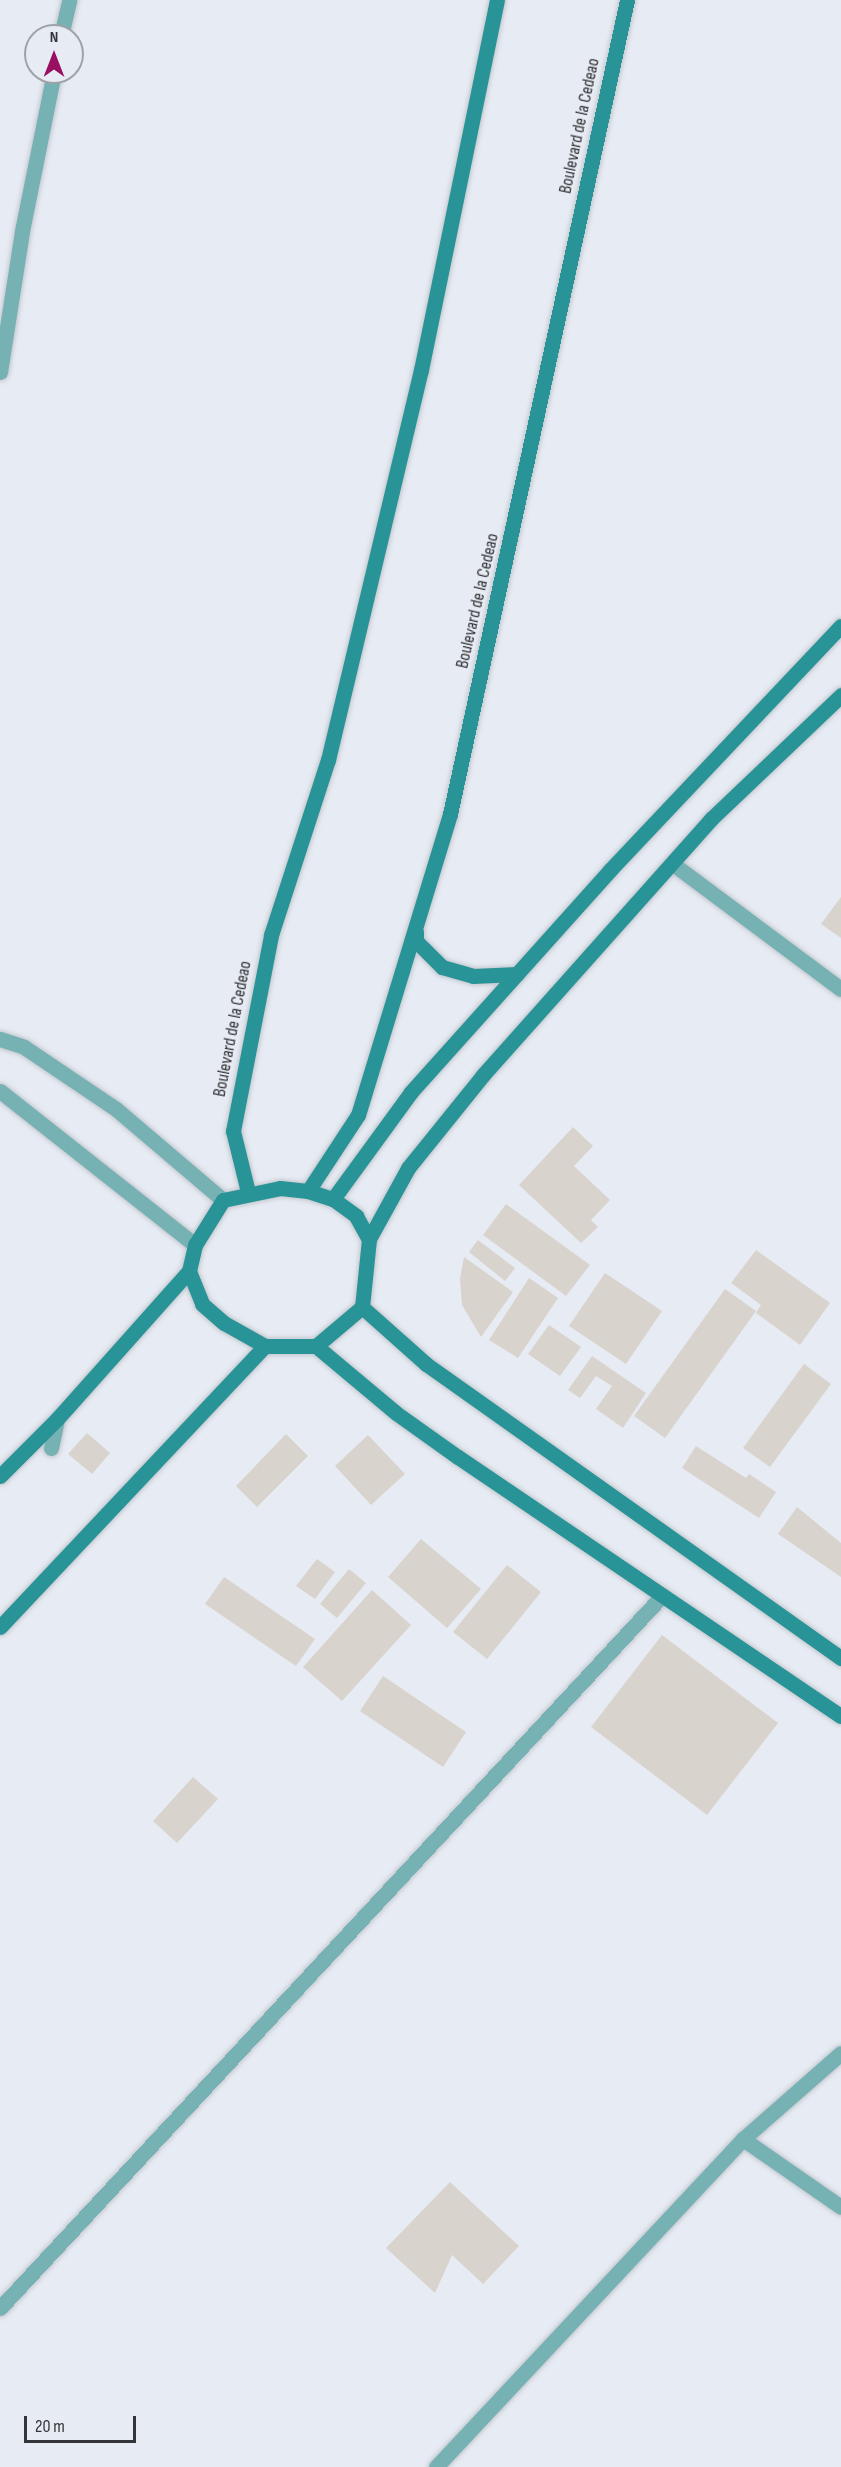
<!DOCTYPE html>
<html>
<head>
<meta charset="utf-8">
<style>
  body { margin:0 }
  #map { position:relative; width:841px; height:2467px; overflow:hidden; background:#e7ebf3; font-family:"Sofia Sans Condensed",sans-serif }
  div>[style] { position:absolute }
  .building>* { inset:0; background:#d9d3cd }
  .roads { filter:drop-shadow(0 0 2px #c3c7ce) drop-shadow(0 0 2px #c3c7ce) }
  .lane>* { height:15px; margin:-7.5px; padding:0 7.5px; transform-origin:7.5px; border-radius:7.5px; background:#76b1b3 }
  .street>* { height:15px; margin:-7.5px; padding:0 7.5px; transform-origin:7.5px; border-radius:7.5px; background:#76b1b3 }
  .secondary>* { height:15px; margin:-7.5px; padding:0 7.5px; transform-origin:7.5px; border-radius:7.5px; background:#299497 }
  span { translate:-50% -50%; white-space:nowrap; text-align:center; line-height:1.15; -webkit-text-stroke:4.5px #e7ebf3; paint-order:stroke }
  .street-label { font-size:18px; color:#343538 }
  .north { position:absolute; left:24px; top:24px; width:60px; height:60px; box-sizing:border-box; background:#e7ebf3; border:2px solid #9fa2a8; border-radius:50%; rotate:0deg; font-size:16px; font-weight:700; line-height:24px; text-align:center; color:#343538 }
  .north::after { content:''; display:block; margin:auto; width:21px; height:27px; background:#991063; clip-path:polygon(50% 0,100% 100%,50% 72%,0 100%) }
  .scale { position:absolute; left:24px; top:2416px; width:112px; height:27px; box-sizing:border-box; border:3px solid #343538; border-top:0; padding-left:8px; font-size:18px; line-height:21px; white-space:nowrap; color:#343538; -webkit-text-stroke:4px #e7ebf3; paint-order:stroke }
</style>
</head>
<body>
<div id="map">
  <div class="building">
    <i style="clip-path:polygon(841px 897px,841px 938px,821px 924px)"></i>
    <i style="clip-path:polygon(573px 1127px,593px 1146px,574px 1166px,610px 1200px,591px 1220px,598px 1227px,581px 1243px,519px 1185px)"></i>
    <i style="clip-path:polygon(506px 1204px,590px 1265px,566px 1296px,483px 1235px)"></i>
    <i style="clip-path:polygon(478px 1240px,515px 1268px,505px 1281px,469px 1252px)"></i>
    <i style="clip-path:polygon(756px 1250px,830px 1303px,800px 1345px,756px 1313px,761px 1305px,731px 1283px)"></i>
    <i style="clip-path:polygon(464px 1257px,513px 1292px,481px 1337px,462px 1305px,460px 1279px)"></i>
    <i style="clip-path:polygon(605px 1273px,662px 1311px,626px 1364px,569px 1326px)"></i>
    <i style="clip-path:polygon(529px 1278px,558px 1298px,518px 1358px,489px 1340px)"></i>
    <i style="clip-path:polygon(725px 1289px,756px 1311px,665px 1438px,634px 1416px)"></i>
    <i style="clip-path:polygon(549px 1325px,581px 1347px,560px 1376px,528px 1354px)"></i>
    <i style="clip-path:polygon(592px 1356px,646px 1393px,623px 1428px,596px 1409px,612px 1386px,596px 1376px,580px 1398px,568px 1390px)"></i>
    <i style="clip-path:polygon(804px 1364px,831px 1384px,770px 1467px,743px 1448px)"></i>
    <i style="clip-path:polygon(87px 1433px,110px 1453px,92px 1474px,68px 1454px)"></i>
    <i style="clip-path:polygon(286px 1434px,308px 1456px,257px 1507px,236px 1486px)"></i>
    <i style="clip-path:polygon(368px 1435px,405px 1474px,371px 1505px,335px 1466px)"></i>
    <i style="clip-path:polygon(696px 1446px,746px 1478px,749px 1474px,776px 1492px,759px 1518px,682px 1468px)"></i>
    <i style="clip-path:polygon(797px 1507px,841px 1543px,841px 1577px,778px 1534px)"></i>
    <i style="clip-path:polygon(421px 1539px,481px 1589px,447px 1628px,388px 1577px)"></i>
    <i style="clip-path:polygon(317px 1559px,335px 1572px,315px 1599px,296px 1586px)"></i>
    <i style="clip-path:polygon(507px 1565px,541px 1592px,487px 1659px,453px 1632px)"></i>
    <i style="clip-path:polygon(349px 1569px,366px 1583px,337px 1618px,320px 1604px)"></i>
    <i style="clip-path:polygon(224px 1577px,315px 1639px,296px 1666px,205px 1604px)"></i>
    <i style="clip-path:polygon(372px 1590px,411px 1625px,342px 1701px,303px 1667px)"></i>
    <i style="clip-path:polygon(662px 1635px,778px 1723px,707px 1815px,591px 1727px)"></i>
    <i style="clip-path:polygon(383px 1676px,466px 1732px,443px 1767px,360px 1711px)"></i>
    <i style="clip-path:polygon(193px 1777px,218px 1799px,177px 1843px,153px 1821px)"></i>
    <i style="clip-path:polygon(450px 2182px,519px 2246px,483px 2284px,452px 2255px,435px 2293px,386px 2248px)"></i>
  </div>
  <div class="roads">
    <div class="lane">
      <i style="left:51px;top:1448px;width:30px;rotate:-78deg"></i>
    </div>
    <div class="street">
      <i style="left:61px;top:36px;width:37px;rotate:-77deg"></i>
      <i style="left:0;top:372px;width:143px;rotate:-81.1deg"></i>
      <i style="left:22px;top:231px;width:162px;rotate:-78.6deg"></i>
      <i style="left:673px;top:864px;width:209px;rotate:36.7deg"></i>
      <i style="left:0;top:1039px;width:25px;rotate:18deg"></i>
      <i style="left:24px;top:1047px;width:111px;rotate:34deg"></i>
      <i style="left:116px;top:1109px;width:140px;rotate:40.4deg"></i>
      <i style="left:0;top:1091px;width:248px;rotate:38.3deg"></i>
      <i style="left:743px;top:2139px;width:119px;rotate:34.8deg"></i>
      <i style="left:0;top:2308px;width:971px;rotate:-47.09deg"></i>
      <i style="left:436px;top:2467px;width:449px;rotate:-46.9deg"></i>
      <i style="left:743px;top:2139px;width:130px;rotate:-41.3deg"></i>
    </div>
    <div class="secondary">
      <i style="left:416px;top:932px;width:9px;rotate:90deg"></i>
      <i style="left:416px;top:941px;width:37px;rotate:45deg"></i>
      <i style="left:442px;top:967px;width:32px;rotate:16deg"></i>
      <i style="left:473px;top:976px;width:44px;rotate:-2.6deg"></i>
      <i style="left:308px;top:1191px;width:91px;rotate:-56.7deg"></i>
      <i style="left:358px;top:1115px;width:315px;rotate:-73deg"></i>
      <i style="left:450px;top:814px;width:833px;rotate:-77.73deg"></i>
      <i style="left:248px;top:1192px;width:63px;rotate:-103.8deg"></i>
      <i style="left:233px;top:1131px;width:200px;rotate:-79deg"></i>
      <i style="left:271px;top:935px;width:184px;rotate:-72deg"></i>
      <i style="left:328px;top:760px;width:401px;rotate:-76.6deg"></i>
      <i style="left:421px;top:370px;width:378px;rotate:-78.4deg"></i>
      <i style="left:333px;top:1199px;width:132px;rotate:-53.9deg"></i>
      <i style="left:411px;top:1092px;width:298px;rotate:-48.1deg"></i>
      <i style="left:610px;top:870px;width:336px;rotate:-46.6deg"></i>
      <i style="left:189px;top:1271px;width:35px;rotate:68deg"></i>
      <i style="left:202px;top:1304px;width:29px;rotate:41deg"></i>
      <i style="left:224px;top:1323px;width:47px;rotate:29.3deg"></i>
      <i style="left:265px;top:1346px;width:51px"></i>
      <i style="left:316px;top:1346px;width:60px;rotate:-40.3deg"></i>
      <i style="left:362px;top:1307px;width:68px;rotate:-84.1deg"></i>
      <i style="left:369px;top:1239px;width:81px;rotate:-61.2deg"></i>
      <i style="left:408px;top:1168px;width:119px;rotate:-51.1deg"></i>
      <i style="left:483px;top:1075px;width:343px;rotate:-48.3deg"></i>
      <i style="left:711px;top:819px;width:180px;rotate:-43.6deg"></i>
      <i style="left:362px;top:1307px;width:86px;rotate:41.7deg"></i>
      <i style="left:426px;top:1364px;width:509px;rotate:35.32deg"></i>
      <i style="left:316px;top:1346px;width:104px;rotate:39.9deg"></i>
      <i style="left:396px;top:1413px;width:76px;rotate:35.4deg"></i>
      <i style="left:458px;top:1457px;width:462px;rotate:34.1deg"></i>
      <i style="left:0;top:1476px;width:81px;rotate:-45deg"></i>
      <i style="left:57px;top:1419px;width:198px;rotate:-48.3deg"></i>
      <i style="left:189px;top:1271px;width:27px;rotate:-77deg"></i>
      <i style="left:195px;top:1245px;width:53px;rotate:-58.1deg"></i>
      <i style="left:223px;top:1200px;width:58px;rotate:-11.9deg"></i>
      <i style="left:280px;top:1188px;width:28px;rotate:6deg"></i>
      <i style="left:308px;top:1191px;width:26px;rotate:18deg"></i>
      <i style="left:333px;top:1199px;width:29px;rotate:36deg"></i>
      <i style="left:356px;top:1216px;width:26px;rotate:61deg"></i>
      <i style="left:0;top:1627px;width:386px;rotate:-46.7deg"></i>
    </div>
  </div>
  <div class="street-label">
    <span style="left:580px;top:126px;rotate:-78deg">Boulevard de la Cedeao</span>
    <span style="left:478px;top:601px;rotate:-77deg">Boulevard de la Cedeao</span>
    <span style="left:233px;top:1029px;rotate:-79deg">Boulevard de la Cedeao</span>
  </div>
  <div class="north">N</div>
  <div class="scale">20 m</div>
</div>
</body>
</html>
